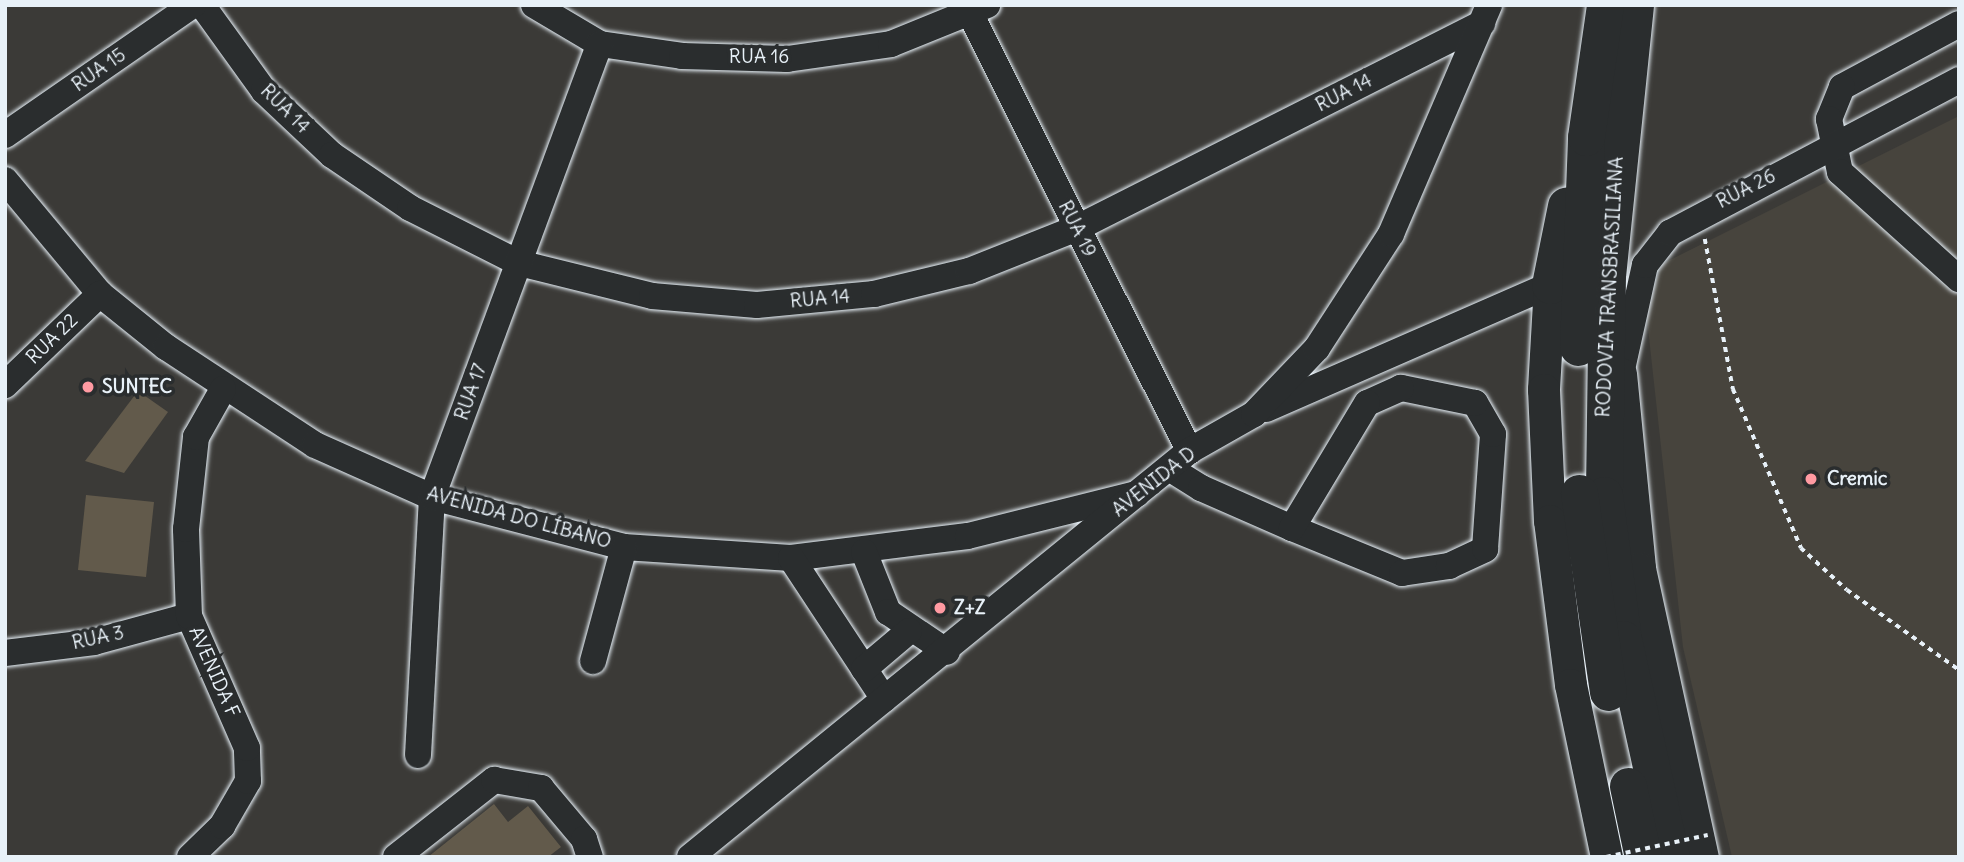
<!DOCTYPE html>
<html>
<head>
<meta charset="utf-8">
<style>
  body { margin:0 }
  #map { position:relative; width:1964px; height:862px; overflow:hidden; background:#3b3a37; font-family:Delius,sans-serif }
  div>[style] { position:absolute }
  .built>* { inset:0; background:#47443d }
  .building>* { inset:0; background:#625a4b }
  .path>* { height:3.5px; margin-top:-1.75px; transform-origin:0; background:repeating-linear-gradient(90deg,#e8f1f8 0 5px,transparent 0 10px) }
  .roads { filter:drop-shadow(0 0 2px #e8f1f8) drop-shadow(0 0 2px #e8f1f8) }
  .minor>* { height:26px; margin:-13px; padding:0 13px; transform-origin:13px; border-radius:13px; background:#2a2d2e }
  .major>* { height:32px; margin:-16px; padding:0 16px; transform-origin:16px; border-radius:16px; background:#2a2d2e }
  .highway>* { height:37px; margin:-18.5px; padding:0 18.5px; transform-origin:18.5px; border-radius:18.5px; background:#2a2d2e }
  .path-bridge>* { height:3.5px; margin-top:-1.75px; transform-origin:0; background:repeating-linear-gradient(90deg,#e8f1f8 0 5px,transparent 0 10px) }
  .dots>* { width:19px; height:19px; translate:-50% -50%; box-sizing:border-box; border:4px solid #2a2d2e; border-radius:50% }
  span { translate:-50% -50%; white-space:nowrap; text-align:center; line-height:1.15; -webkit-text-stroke:7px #2a2d2e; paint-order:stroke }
  .street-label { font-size:19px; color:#e8f1f8 }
  .poi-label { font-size:19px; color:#e8f1f8; font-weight:700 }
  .left { translate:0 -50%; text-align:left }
  .frame { position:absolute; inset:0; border:7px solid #e8f1f8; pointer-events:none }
</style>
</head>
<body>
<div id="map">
  <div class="built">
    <i style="clip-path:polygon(1959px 116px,1959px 857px,1732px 857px,1683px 647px,1646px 310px,1662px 264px)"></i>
  </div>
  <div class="building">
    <i style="clip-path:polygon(138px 391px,168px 412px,124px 473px,85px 461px)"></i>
    <i style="clip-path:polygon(86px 495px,154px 502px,146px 577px,78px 570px)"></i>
    <i style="clip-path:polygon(494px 804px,508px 822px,528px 806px,561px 847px,548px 857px,428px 857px)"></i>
  </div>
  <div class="path">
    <i style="left:1705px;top:239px;width:153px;rotate:79.4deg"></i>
    <i style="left:1733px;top:389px;width:173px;rotate:66.8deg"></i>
    <i style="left:1801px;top:548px;width:62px;rotate:42.4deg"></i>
    <i style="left:1847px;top:590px;width:138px;rotate:35.5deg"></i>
  </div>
  <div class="roads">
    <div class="minor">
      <i style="left:202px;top:5px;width:106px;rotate:54.2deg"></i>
      <i style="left:264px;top:91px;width:93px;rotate:43.3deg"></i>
      <i style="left:332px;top:155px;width:94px;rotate:34.2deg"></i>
      <i style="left:410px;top:208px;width:122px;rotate:26.8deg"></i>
      <i style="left:519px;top:263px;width:137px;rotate:13.9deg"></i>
      <i style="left:652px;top:296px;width:105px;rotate:4.9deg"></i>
      <i style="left:757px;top:305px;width:118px;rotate:-5.4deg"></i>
      <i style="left:874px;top:294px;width:98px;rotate:-13.6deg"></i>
      <i style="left:969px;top:271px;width:116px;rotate:-21.7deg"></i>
      <i style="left:1077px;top:228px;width:454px;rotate:-26.8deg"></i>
      <i style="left:534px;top:5px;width:77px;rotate:30.6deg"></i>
      <i style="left:600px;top:44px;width:83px;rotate:8.3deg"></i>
      <i style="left:682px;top:56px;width:105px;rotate:1.6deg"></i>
      <i style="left:787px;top:59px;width:105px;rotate:-8.2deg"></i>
      <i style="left:891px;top:44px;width:104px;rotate:-22.1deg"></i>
      <i style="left:966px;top:5px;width:499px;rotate:63.4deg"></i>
      <i style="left:1959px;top:24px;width:133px;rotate:151.7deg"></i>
      <i style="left:1842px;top:87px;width:35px;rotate:112deg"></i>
      <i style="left:1829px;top:119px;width:54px;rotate:78.3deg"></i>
      <i style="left:1840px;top:172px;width:160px;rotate:42deg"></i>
      <i style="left:5px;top:135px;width:229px;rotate:-34.7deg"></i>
      <i style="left:5px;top:180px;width:148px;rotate:50.2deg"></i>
      <i style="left:100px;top:294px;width:85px;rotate:38.8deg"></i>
      <i style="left:166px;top:347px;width:178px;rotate:33.3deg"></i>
      <i style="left:315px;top:445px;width:128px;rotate:24deg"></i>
      <i style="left:432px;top:497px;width:198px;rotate:14.6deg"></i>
      <i style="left:624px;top:547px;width:167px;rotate:3.8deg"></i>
      <i style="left:791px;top:558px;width:178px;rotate:-7.1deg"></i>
      <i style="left:968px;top:536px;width:174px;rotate:-14deg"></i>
      <i style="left:1621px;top:374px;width:112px;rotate:-77.6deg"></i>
      <i style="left:1645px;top:265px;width:41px;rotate:-52deg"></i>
      <i style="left:1670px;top:233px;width:327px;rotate:-27.9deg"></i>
      <i style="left:5px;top:385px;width:132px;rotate:-43.8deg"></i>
      <i style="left:1266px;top:409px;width:310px;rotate:-23.6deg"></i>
      <i style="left:1169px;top:468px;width:38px;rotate:32deg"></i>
      <i style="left:1201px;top:488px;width:99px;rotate:23.7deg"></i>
      <i style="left:1292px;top:528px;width:119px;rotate:22.2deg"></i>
      <i style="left:1402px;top:573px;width:48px;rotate:-8.5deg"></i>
      <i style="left:1449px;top:566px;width:40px;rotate:-25deg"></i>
      <i style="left:1485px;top:549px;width:115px;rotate:-86deg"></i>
      <i style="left:1493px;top:434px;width:36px;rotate:-120deg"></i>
      <i style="left:1475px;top:403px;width:76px;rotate:-168.5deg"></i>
      <i style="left:1401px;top:388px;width:37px;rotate:156deg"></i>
      <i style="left:1367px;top:403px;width:146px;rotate:121deg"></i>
      <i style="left:864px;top:552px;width:65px;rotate:68.2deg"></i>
      <i style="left:888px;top:612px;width:71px;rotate:34.1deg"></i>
      <i style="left:791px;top:558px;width:169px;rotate:56.6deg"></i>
      <i style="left:5px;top:653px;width:90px;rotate:-7deg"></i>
      <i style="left:94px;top:642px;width:98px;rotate:-15.3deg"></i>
      <i style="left:593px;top:661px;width:118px;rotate:-74.8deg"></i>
      <i style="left:864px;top:669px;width:59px;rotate:-40.2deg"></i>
      <i style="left:418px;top:755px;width:258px;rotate:-86.9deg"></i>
      <i style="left:432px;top:497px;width:483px;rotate:-69.7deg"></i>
      <i style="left:190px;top:857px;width:45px;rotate:-44.1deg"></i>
      <i style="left:222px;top:826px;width:52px;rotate:-60deg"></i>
      <i style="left:248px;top:781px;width:33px;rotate:-92deg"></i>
      <i style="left:247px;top:748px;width:144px;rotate:-113.7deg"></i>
      <i style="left:189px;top:616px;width:87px;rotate:-92deg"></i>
      <i style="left:186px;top:529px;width:93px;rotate:-83.8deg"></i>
      <i style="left:196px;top:437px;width:55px;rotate:-60.6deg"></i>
      <i style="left:396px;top:857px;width:125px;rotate:-38.2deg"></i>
      <i style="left:494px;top:780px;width:48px;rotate:9.7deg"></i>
      <i style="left:541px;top:788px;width:67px;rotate:49.9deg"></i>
      <i style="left:584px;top:839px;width:19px;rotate:72deg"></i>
      <i style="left:690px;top:857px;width:643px;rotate:-39.13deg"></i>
      <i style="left:1189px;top:451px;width:75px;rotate:-29.6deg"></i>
      <i style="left:1254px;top:414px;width:91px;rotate:-46.3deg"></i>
      <i style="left:1317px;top:348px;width:136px;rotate:-57deg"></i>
      <i style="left:1391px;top:234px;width:249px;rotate:-66.8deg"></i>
    </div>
    <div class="major">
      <i style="left:1550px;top:285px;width:105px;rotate:93.3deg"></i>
      <i style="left:1544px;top:390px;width:131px;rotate:87.4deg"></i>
      <i style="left:1550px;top:521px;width:165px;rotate:82.7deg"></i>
      <i style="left:1571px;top:685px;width:176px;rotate:78.2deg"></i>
      <i style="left:1621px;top:374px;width:196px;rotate:84.4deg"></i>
      <i style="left:1640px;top:569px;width:295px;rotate:77.7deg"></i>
    </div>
    <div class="highway">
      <i style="left:1635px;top:5px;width:270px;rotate:95.9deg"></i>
      <i style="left:1607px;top:274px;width:221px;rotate:90.8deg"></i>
      <i style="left:1604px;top:495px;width:145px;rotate:82.5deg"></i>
      <i style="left:1623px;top:639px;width:223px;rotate:77.6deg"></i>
      <i style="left:1550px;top:285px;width:81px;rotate:-78.6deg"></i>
      <i style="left:1578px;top:347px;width:210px;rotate:-87.8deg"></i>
      <i style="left:1586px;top:137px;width:133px;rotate:-81.8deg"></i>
      <i style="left:1579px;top:493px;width:201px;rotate:81.7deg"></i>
      <i style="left:1628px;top:786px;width:73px;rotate:78.1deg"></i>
    </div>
  </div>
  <div class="path-bridge">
    <i style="left:1606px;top:857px;width:104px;rotate:-12.2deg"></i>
  </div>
  <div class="dots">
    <i style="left:88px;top:387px;background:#ff9aa2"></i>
    <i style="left:1811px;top:479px;background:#ff9aa2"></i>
    <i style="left:940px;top:608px;background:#ff9aa2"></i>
  </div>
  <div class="street-label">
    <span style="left:759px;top:57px">RUA 16</span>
    <span style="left:99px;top:70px;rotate:-35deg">RUA 15</span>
    <span style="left:1344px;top:93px;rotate:-27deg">RUA 14</span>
    <span style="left:285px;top:109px;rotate:45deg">RUA 14</span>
    <span style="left:1746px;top:189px;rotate:-27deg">RUA 26</span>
    <span style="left:1077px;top:229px;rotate:63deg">RUA 19</span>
    <span style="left:1610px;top:287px;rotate:-87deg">RODOVIA TRANSBRASILIANA</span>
    <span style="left:820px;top:299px;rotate:-5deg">RUA 14</span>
    <span style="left:52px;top:339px;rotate:-44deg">RUA 22</span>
    <span style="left:471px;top:392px;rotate:-70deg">RUA 17</span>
    <span style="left:1154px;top:482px;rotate:-38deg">AVENIDA D</span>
    <span style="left:519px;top:518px;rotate:15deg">AVENIDA DO LÍBANO</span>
    <span style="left:98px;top:638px;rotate:-12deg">RUA 3</span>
    <span style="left:214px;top:672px;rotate:66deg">AVENIDA F</span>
  </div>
  <div class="poi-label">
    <span class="left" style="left:102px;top:387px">SUNTEC</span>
    <span class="left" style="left:1827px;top:479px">Cremic</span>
    <span class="left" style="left:954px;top:608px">Z+Z</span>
  </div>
  <div class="frame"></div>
</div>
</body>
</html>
